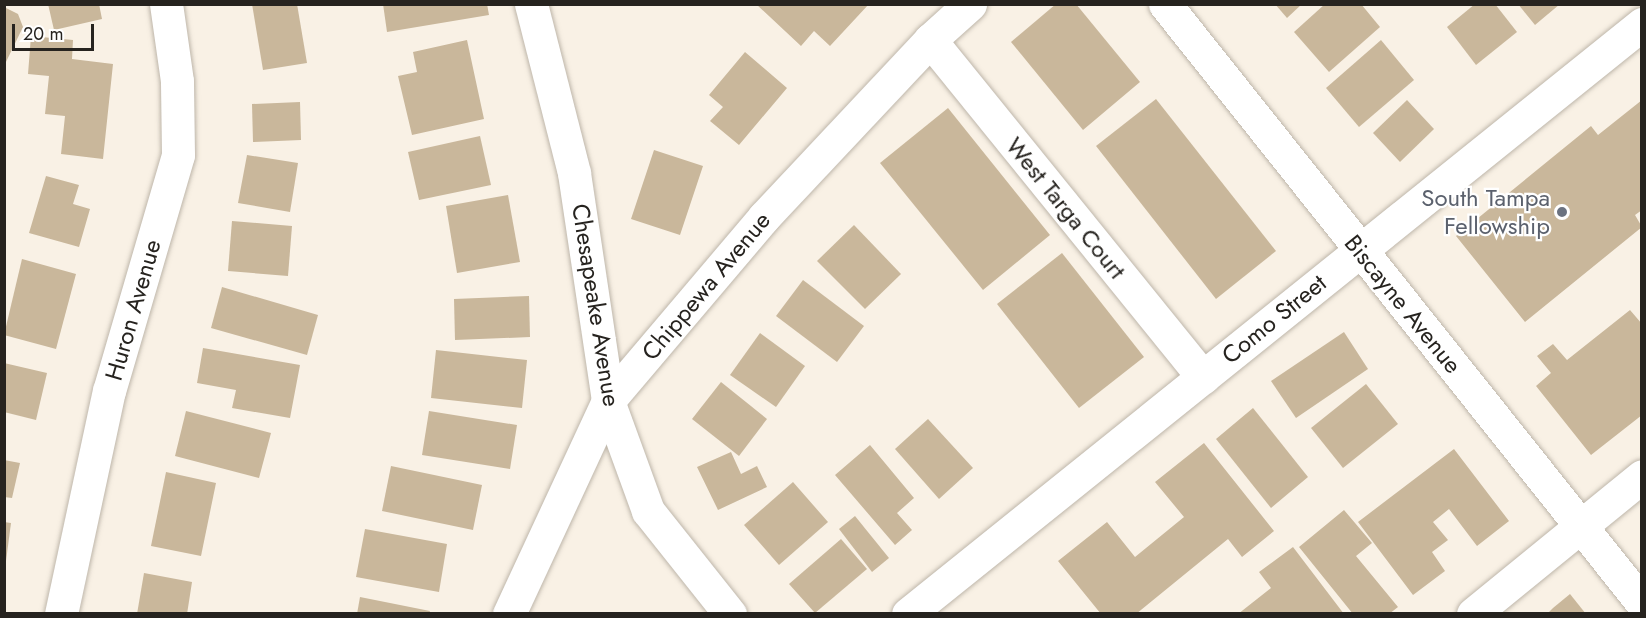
<!DOCTYPE html>
<html>
<head>
<meta charset="utf-8">
<style>
  body { margin:0 }
  #map { position:relative; width:1646px; height:618px; overflow:hidden; background:#f9f1e5; font-family:Jost,sans-serif }
  div>[style] { position:absolute }
  .building>* { inset:0; background:#c9b79b }
  .roads { filter:drop-shadow(0 0 2px #beb6aa) drop-shadow(0 0 2px #beb6aa) }
  .minor>* { height:33px; margin:-16.5px; padding:0 16.5px; transform-origin:16.5px; border-radius:16.5px; background:#fff }
  .dots>* { width:16px; height:16px; translate:-50% -50%; box-sizing:border-box; border:3px solid #fff; border-radius:50% }
  span { translate:-50% -50%; white-space:nowrap; text-align:center; line-height:1.15; -webkit-text-stroke:4.5px #fff; paint-order:stroke }
  .worship-label { font-size:24px; color:#5b616d }
  .right { translate:-100% -50%; text-align:right }
  .street-label { font-size:24px; color:#26231f }
  .frame { position:absolute; inset:0; border:6px solid #26231f; pointer-events:none }
  .scale { position:absolute; left:12px; top:24px; width:82px; height:27px; box-sizing:border-box; border:3px solid #26231f; border-top:0; padding-left:8px; font-size:18px; line-height:21px; white-space:nowrap; color:#26231f; -webkit-text-stroke:4px #fff; paint-order:stroke }
</style>
</head>
<body>
<div id="map">
  <div class="building">
    <i style="clip-path:polygon(48px 4px,99px 4px,102px 19px,54px 30px)"></i>
    <i style="clip-path:polygon(252px 4px,297px 4px,307px 63px,263px 70px)"></i>
    <i style="clip-path:polygon(383px 4px,487px 4px,489px 15px,387px 32px)"></i>
    <i style="clip-path:polygon(756px 4px,869px 4px,830px 46px,814px 31px,801px 46px)"></i>
    <i style="clip-path:polygon(1056px 4px,1076px 4px,1140px 82px,1083px 130px,1011px 42px)"></i>
    <i style="clip-path:polygon(1275px 4px,1302px 4px,1287px 18px)"></i>
    <i style="clip-path:polygon(1325px 4px,1361px 4px,1380px 27px,1329px 72px,1294px 32px)"></i>
    <i style="clip-path:polygon(1475px 4px,1495px 4px,1517px 32px,1476px 65px,1447px 27px)"></i>
    <i style="clip-path:polygon(1518px 4px,1560px 4px,1535px 25px)"></i>
    <i style="clip-path:polygon(4px 7px,18px 14px,23px 27px,4px 66px)"></i>
    <i style="clip-path:polygon(31px 36px,73px 40px,72px 59px,113px 64px,103px 159px,61px 154px,65px 116px,45px 114px,49px 76px,28px 74px)"></i>
    <i style="clip-path:polygon(467px 40px,484px 119px,412px 135px,398px 76px,417px 72px,413px 52px)"></i>
    <i style="clip-path:polygon(1381px 40px,1414px 80px,1359px 127px,1326px 88px)"></i>
    <i style="clip-path:polygon(745px 52px,787px 88px,739px 145px,710px 121px,723px 107px,709px 95px)"></i>
    <i style="clip-path:polygon(1156px 99px,1276px 251px,1216px 299px,1096px 146px)"></i>
    <i style="clip-path:polygon(1407px 100px,1434px 129px,1400px 162px,1373px 133px)"></i>
    <i style="clip-path:polygon(1642px 100px,1642px 210px,1635px 215px,1642px 227px,1525px 322px,1456px 236px,1591px 126px,1598px 135px)"></i>
    <i style="clip-path:polygon(300px 102px,301px 140px,253px 142px,252px 104px)"></i>
    <i style="clip-path:polygon(948px 108px,1050px 235px,983px 290px,880px 163px)"></i>
    <i style="clip-path:polygon(480px 136px,491px 185px,419px 200px,408px 152px)"></i>
    <i style="clip-path:polygon(654px 150px,703px 166px,680px 235px,631px 219px)"></i>
    <i style="clip-path:polygon(247px 155px,298px 163px,290px 212px,238px 203px)"></i>
    <i style="clip-path:polygon(46px 176px,79px 185px,73px 204px,90px 209px,79px 247px,29px 233px)"></i>
    <i style="clip-path:polygon(508px 195px,520px 262px,457px 273px,446px 206px)"></i>
    <i style="clip-path:polygon(232px 221px,292px 226px,288px 276px,228px 271px)"></i>
    <i style="clip-path:polygon(854px 225px,901px 274px,865px 309px,817px 261px)"></i>
    <i style="clip-path:polygon(1062px 253px,1144px 357px,1079px 408px,997px 304px)"></i>
    <i style="clip-path:polygon(22px 259px,76px 274px,56px 349px,4px 335px)"></i>
    <i style="clip-path:polygon(803px 280px,864px 326px,837px 362px,776px 316px)"></i>
    <i style="clip-path:polygon(222px 287px,318px 315px,307px 355px,211px 328px)"></i>
    <i style="clip-path:polygon(529px 296px,530px 337px,455px 340px,454px 299px)"></i>
    <i style="clip-path:polygon(1630px 310px,1642px 324px,1642px 415px,1591px 455px,1536px 386px,1551px 373px,1537px 356px,1553px 344px,1567px 360px)"></i>
    <i style="clip-path:polygon(1344px 332px,1368px 369px,1296px 418px,1271px 381px)"></i>
    <i style="clip-path:polygon(760px 333px,805px 366px,776px 407px,730px 375px)"></i>
    <i style="clip-path:polygon(203px 348px,300px 365px,290px 418px,232px 408px,236px 390px,197px 383px)"></i>
    <i style="clip-path:polygon(436px 350px,527px 360px,522px 408px,431px 398px)"></i>
    <i style="clip-path:polygon(4px 363px,47px 373px,36px 420px,4px 412px)"></i>
    <i style="clip-path:polygon(721px 382px,767px 419px,739px 456px,692px 419px)"></i>
    <i style="clip-path:polygon(1366px 384px,1398px 424px,1343px 468px,1311px 428px)"></i>
    <i style="clip-path:polygon(1253px 408px,1308px 477px,1271px 508px,1216px 439px)"></i>
    <i style="clip-path:polygon(186px 411px,271px 433px,259px 478px,175px 456px)"></i>
    <i style="clip-path:polygon(429px 411px,517px 425px,510px 469px,422px 455px)"></i>
    <i style="clip-path:polygon(928px 419px,973px 468px,939px 499px,895px 449px)"></i>
    <i style="clip-path:polygon(1204px 443px,1274px 531px,1242px 557px,1228px 539px,1136px 614px,1101px 614px,1058px 561px,1107px 522px,1135px 557px,1184px 517px,1155px 482px)"></i>
    <i style="clip-path:polygon(870px 445px,914px 498px,897px 513px,912px 530px,895px 545px,835px 475px)"></i>
    <i style="clip-path:polygon(1454px 449px,1509px 521px,1477px 546px,1449px 509px,1433px 522px,1448px 540px,1432px 552px,1445px 571px,1413px 595px,1358px 522px)"></i>
    <i style="clip-path:polygon(731px 452px,741px 474px,757px 466px,767px 487px,718px 510px,697px 467px)"></i>
    <i style="clip-path:polygon(4px 460px,20px 463px,12px 498px,4px 497px)"></i>
    <i style="clip-path:polygon(391px 466px,482px 485px,473px 530px,382px 511px)"></i>
    <i style="clip-path:polygon(166px 472px,216px 483px,201px 556px,151px 546px)"></i>
    <i style="clip-path:polygon(793px 482px,828px 522px,779px 565px,744px 525px)"></i>
    <i style="clip-path:polygon(1344px 510px,1372px 543px,1356px 556px,1398px 607px,1389px 614px,1353px 614px,1299px 547px)"></i>
    <i style="clip-path:polygon(855px 516px,889px 558px,872px 572px,839px 529px)"></i>
    <i style="clip-path:polygon(4px 522px,11px 523px,6px 561px,4px 560px)"></i>
    <i style="clip-path:polygon(365px 529px,447px 544px,439px 592px,356px 577px)"></i>
    <i style="clip-path:polygon(841px 539px,867px 569px,815px 613px,789px 584px)"></i>
    <i style="clip-path:polygon(1293px 547px,1344px 614px,1238px 614px,1271px 588px,1259px 572px)"></i>
    <i style="clip-path:polygon(144px 573px,192px 582px,187px 614px,137px 614px)"></i>
    <i style="clip-path:polygon(1570px 594px,1586px 614px,1547px 614px,1553px 608px)"></i>
    <i style="clip-path:polygon(360px 597px,430px 611px,429px 614px,357px 614px)"></i>
  </div>
  <div class="roads">
    <div class="minor">
      <i style="left:531px;top:4px;width:174px;rotate:75.7deg"></i>
      <i style="left:574px;top:173px;width:231px;rotate:81.5deg"></i>
      <i style="left:608px;top:401px;width:117px;rotate:70deg"></i>
      <i style="left:648px;top:511px;width:132px;rotate:51.5deg"></i>
      <i style="left:1165px;top:4px;width:766px;rotate:51.47deg"></i>
      <i style="left:930px;top:40px;width:434px;rotate:51deg"></i>
      <i style="left:61px;top:614px;width:228px;rotate:-77.9deg"></i>
      <i style="left:109px;top:391px;width:246px;rotate:-73.7deg"></i>
      <i style="left:178px;top:155px;width:74px;rotate:-90.8deg"></i>
      <i style="left:177px;top:81px;width:78px;rotate:-98.1deg"></i>
      <i style="left:509px;top:614px;width:235px;rotate:-65.1deg"></i>
      <i style="left:608px;top:401px;width:241px;rotate:-49.7deg"></i>
      <i style="left:764px;top:217px;width:243px;rotate:-46.8deg"></i>
      <i style="left:930px;top:40px;width:54px;rotate:-42deg"></i>
      <i style="left:908px;top:614px;width:942px;rotate:-38.79deg"></i>
      <i style="left:1473px;top:614px;width:218px;rotate:-39.2deg"></i>
    </div>
  </div>
  <div class="dots">
    <i style="left:1562px;top:212px;background:#6b7280"></i>
  </div>
  <div class="worship-label">
    <span class="right" style="left:1550px;top:212px">South Tampa<br>Fellowship</span>
  </div>
  <div class="street-label">
    <span style="left:1066px;top:208px;rotate:51deg">West Targa Court</span>
    <span style="left:706px;top:286px;rotate:-50deg">Chippewa Avenue</span>
    <span style="left:1403px;top:304px;rotate:51deg">Biscayne Avenue</span>
    <span style="left:596px;top:305px;rotate:81deg">Chesapeake Avenue</span>
    <span style="left:133px;top:310px;rotate:-74deg">Huron Avenue</span>
    <span style="left:1274px;top:319px;rotate:-39deg">Como Street</span>
  </div>
  <div class="frame"></div>
  <div class="scale">20 m</div>
</div>
</body>
</html>
